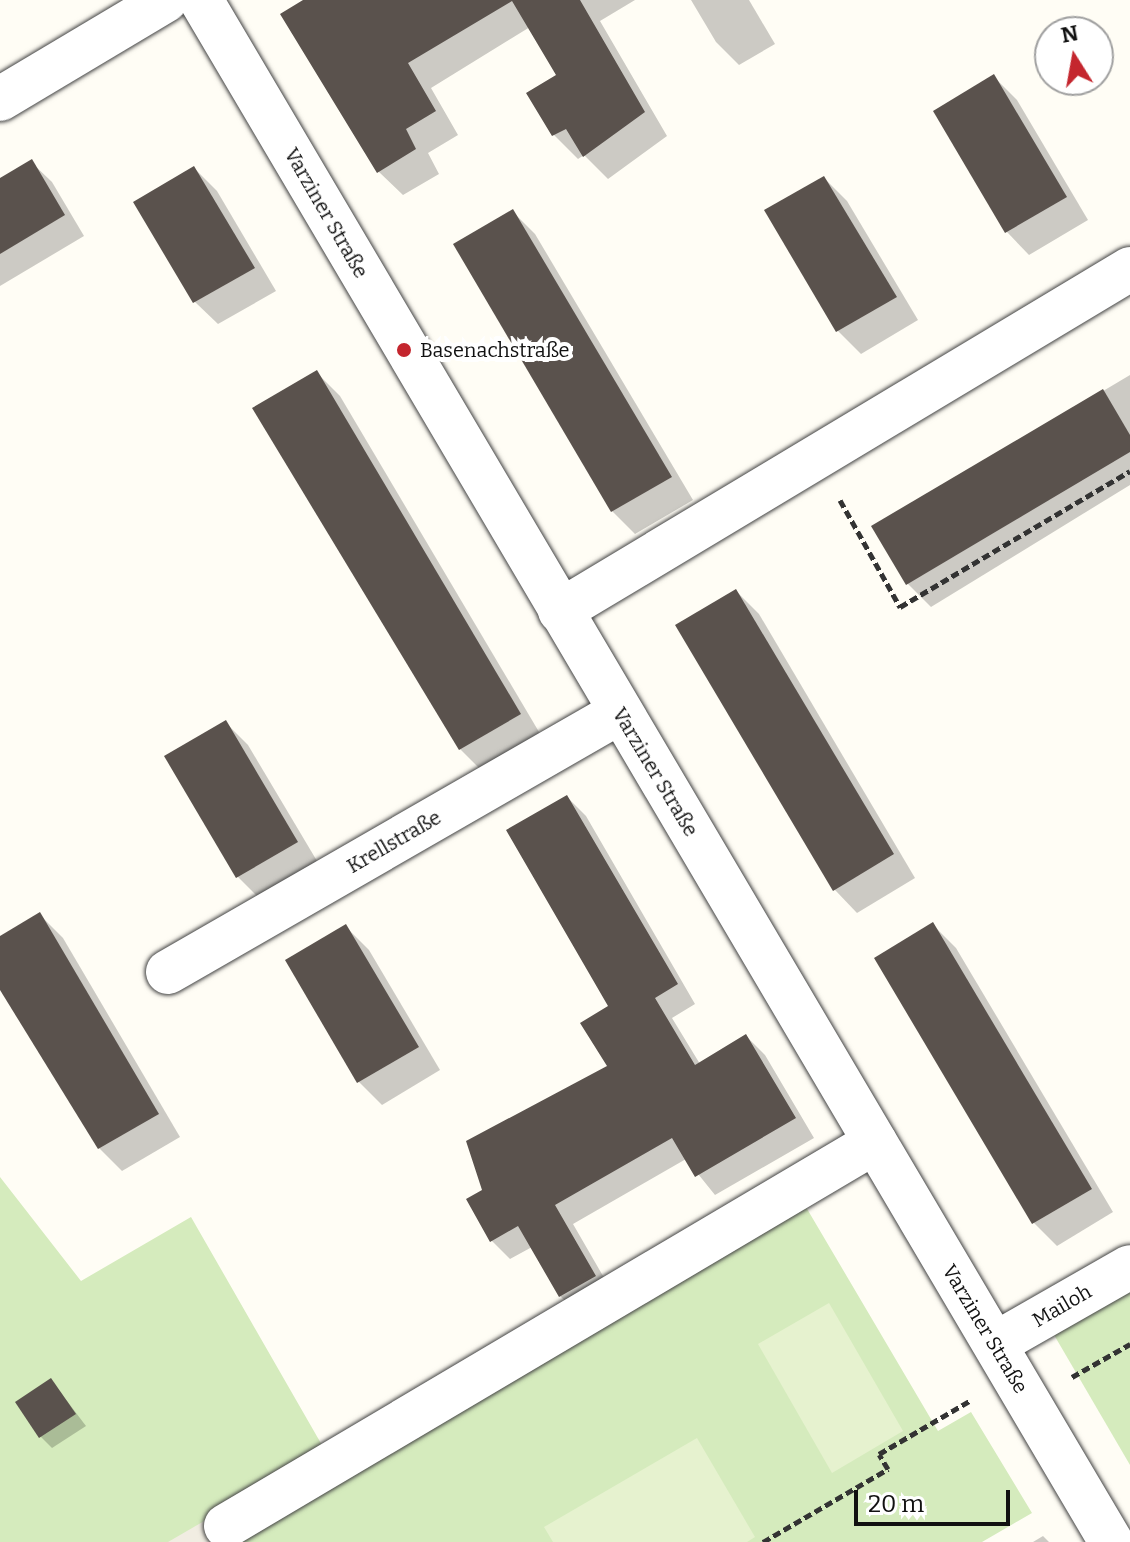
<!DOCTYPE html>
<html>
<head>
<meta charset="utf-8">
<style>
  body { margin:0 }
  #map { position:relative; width:1130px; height:1542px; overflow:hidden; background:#fffdf5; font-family:Bitter,serif }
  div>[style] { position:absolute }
  .green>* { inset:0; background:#d5ebbd }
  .pitch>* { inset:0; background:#e6f2cf }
  .plaza>* { inset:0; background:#f1ede2 }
  .shadow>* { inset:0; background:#0003 }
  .building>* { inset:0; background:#5a524d }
  .path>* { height:5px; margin-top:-2.5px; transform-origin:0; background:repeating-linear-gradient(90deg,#333 0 8px,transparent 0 12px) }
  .roads { filter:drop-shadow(0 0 2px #444) drop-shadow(0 0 2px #444) }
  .minor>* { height:44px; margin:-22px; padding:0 22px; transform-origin:22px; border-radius:22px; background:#fff }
  .dots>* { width:22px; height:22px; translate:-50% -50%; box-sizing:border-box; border:4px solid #fff; border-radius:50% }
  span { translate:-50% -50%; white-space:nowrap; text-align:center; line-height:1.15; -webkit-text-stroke:8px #fff; paint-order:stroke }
  .street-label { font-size:20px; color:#111 }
  .poi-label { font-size:20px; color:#111 }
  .left { translate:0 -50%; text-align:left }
  .north { position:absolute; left:1034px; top:16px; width:80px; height:80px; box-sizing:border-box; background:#fff; border:2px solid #a0a0a0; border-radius:50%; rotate:349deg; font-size:22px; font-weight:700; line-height:32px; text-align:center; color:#111 }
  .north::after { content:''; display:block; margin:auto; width:28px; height:36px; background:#c4262e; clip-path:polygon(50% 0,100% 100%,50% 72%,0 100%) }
  .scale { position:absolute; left:854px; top:1490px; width:156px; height:36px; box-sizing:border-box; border:4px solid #111; border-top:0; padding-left:10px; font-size:24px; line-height:28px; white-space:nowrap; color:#111; -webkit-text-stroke:6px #fff; paint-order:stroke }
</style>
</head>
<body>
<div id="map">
  <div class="green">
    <i style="clip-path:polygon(0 1177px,81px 1281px,191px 1217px,338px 1473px,803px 1202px,938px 1431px,971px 1412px,1032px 1513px,982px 1542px,0 1542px)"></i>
    <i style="clip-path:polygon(1130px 1282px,1130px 1465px,1050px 1328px)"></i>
  </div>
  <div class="pitch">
    <i style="clip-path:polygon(829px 1303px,903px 1431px,832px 1473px,758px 1344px)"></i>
    <i style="clip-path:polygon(697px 1438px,755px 1537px,747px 1542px,553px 1542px,544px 1527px)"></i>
  </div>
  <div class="plaza">
    <i style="clip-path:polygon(218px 1513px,227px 1542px,168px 1542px)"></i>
  </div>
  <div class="shadow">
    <i style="clip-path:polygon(307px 0,635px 0,600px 21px,667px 136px,608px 179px,584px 155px,578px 159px,554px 135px,529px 94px,559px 76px,530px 27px,431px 88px,458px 135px,428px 153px,439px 174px,403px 195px,379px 172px)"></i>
    <i style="clip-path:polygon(691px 0,749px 0,775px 44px,739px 65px,716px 42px)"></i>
    <i style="clip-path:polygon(994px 77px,1017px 100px,1088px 220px,1029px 255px,1007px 232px)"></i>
    <i style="clip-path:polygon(31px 162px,52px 182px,84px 236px,0 286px,0 180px)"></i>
    <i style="clip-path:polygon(194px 168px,217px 191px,276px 291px,218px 324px,195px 302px)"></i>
    <i style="clip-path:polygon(824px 178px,847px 201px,918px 320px,861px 354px,838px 331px,767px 211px)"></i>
    <i style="clip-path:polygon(512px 211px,535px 234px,693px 500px,635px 534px,612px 511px)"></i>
    <i style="clip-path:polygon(317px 373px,340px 396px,542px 737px,483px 772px,460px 749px)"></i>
    <i style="clip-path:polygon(1130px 375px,1130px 485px,931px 607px,908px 584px,874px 527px)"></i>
    <i style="clip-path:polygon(736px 591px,759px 614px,915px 878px,857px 913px,835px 890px)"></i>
    <i style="clip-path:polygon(225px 722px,248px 745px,320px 866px,261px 900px,238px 877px,166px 757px)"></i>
    <i style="clip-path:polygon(567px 797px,586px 816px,695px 1004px,672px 1018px,700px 1064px,746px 1036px,765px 1055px,814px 1138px,715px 1195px,686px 1159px,573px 1224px,614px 1295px,579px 1314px,560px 1296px,532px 1247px,510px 1259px,492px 1241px,485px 1191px,610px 1067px,611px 1007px)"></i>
    <i style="clip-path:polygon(40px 915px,63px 938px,180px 1137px,122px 1171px,99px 1148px,0 985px,0 938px)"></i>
    <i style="clip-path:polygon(933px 925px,956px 948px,1113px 1212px,1057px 1246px,1034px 1223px,876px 958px)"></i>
    <i style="clip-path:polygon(346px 927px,369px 950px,440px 1070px,382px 1105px,359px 1082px)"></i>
    <i style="clip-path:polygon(51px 1380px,86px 1426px,52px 1448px,40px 1436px)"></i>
    <i style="clip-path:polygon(1043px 1536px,1049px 1542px,1033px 1542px)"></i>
  </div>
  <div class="building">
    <i style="clip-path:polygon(303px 0,580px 0,645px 112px,583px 157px,566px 129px,552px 136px,526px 93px,556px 75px,512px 1px,408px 63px,436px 111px,406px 129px,416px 149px,377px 173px,280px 14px)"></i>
    <i style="clip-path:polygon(994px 74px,1067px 197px,1005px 233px,933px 111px)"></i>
    <i style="clip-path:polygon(32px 159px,65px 215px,0 254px,0 178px)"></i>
    <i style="clip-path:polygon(194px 166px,255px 268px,193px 303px,133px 202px)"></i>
    <i style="clip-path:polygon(824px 176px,897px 297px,836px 332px,764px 210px)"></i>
    <i style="clip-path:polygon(513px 209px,672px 477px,611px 512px,453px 244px)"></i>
    <i style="clip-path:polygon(317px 370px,521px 714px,459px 750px,252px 408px)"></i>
    <i style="clip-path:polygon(1103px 389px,1130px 435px,1130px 452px,906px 585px,871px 526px)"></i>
    <i style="clip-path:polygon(736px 589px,894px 854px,833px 891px,675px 625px)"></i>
    <i style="clip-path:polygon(226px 720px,298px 842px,236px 878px,164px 756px)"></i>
    <i style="clip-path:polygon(567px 795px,678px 984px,655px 998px,695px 1065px,746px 1034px,796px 1118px,695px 1177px,672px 1138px,555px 1205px,596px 1276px,559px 1297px,518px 1226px,490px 1242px,466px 1199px,482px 1190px,466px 1141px,607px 1066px,580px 1023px,608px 1006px,506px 830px)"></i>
    <i style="clip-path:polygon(40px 912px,159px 1114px,98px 1149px,0 990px,0 936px)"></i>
    <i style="clip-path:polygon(933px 922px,1092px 1189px,1032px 1224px,874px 958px)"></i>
    <i style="clip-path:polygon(346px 924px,419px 1047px,357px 1083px,285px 960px)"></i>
    <i style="clip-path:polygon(51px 1378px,76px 1414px,39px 1438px,15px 1402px)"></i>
  </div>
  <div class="path">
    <i style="left:840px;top:500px;width:123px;rotate:60.7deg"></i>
    <i style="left:900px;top:607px;width:267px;rotate:-30.6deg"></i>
    <i style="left:1072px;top:1377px;width:67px;rotate:-29.6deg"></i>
    <i style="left:763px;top:1542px;width:145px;rotate:-30.3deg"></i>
    <i style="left:888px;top:1469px;width:17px;rotate:-121deg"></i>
    <i style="left:879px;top:1454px;width:107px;rotate:-30.4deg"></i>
  </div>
  <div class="roads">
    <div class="minor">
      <i style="left:201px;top:0;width:1790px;rotate:59.45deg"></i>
      <i style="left:0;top:99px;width:193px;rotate:-30.8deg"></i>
      <i style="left:560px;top:611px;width:665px;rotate:-30.96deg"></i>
      <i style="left:168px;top:972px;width:521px;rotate:-29.91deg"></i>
      <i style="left:995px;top:1344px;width:155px;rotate:-29.7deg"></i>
      <i style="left:226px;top:1526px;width:754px;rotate:-30.61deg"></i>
    </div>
  </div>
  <div class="dots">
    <i style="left:404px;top:350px;background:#c4262e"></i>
  </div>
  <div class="street-label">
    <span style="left:326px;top:213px;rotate:60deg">Varziner Straße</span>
    <span style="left:655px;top:772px;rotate:59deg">Varziner Straße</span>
    <span style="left:394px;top:842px;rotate:-30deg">Krellstraße</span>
    <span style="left:1062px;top:1306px;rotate:-30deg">Mailoh</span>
    <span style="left:985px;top:1329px;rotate:59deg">Varziner Straße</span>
  </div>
  <div class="poi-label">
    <span class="left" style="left:420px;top:350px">Basenachstraße</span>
  </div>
  <div class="north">N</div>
  <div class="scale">20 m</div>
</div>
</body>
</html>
